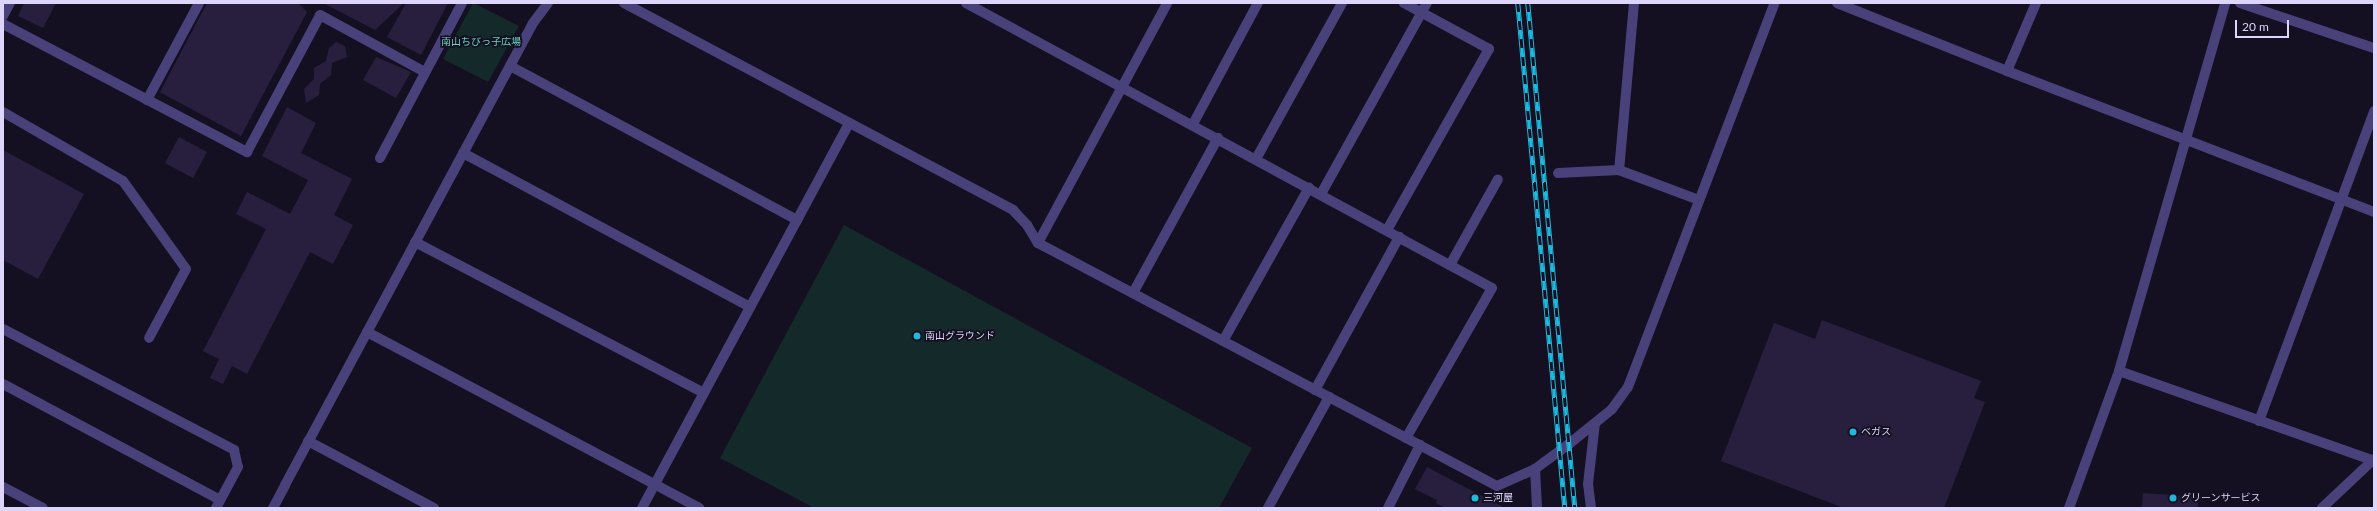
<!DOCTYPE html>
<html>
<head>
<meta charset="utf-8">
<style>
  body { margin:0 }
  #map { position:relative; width:2377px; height:511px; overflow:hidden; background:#141021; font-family:Lato,"Noto Sans JP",sans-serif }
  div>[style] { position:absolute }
  .green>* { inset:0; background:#14292a }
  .building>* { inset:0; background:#281f3f }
  .service>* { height:10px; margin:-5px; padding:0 5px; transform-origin:5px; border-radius:5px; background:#48417a }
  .pedestrian>* { height:10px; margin:-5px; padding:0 5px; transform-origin:5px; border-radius:5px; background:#48417a }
  .minor>* { height:10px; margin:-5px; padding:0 5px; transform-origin:5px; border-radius:5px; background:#48417a }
  .tertiary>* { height:10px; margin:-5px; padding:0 5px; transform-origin:5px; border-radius:5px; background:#48417a }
  .rail>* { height:4.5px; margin-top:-2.25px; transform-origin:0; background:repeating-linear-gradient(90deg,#141021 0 9px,#1cbadf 0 18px); box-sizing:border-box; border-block:1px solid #1cbadf }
  .dots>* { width:11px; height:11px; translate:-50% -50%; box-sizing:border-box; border:2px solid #141021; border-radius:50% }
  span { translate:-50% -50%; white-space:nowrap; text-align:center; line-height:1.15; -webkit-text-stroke:3.5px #141021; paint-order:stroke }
  .park-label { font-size:10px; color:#6ad1c0 }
  .poi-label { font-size:10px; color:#ddd5fa }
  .left { translate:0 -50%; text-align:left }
  .frame { position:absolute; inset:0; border:4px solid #ddd5fa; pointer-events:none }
  .scale { position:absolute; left:2235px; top:20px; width:54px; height:18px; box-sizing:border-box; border:2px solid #ddd5fa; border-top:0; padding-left:5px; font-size:12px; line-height:14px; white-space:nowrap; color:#ddd5fa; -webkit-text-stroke:3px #141021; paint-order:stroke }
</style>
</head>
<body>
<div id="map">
  <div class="green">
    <i style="clip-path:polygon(473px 3px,519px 26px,488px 82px,443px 59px)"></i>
    <i style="clip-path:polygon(844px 225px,1252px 448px,1219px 508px,814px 508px,720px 458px)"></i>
  </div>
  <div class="building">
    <i style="clip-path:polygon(24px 3px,56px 3px,43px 28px,18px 16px)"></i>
    <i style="clip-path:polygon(207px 3px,298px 3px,307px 12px,241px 136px,160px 92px)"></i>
    <i style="clip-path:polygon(323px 3px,404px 3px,375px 30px)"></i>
    <i style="clip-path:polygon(406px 3px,448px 3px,421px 55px,387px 37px)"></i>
    <i style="clip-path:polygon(336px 42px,345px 46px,347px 57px,332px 63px,331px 75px,320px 84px,319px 95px,306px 103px,304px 89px,314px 79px,314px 68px,326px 61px,329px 48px)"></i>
    <i style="clip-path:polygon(376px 57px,411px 72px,396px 98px,363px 80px)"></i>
    <i style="clip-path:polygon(287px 107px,316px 123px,301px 153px,352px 179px,334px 215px,353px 225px,333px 264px,310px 252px,247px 374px,232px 366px,223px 384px,210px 378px,219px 359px,203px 351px,266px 229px,236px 214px,247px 192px,290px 214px,308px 180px,262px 156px)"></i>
    <i style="clip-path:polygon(179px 137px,207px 152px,193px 178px,165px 163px)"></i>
    <i style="clip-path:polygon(3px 150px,84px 194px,38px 279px,3px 260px)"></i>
    <i style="clip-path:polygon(1822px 320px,1981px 381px,1974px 398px,1985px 402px,1944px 508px,1844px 508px,1721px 461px,1774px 323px,1815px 339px)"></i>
    <i style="clip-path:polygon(1427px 467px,1457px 483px,1505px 508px,1446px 508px,1436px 503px,1437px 500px,1415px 489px)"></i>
    <i style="clip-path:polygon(2143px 493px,2198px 497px,2198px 508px,2142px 508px)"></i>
  </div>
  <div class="service">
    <i style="left:3px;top:16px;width:15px;rotate:-62deg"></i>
    <i style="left:3px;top:24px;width:276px;rotate:27.7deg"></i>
    <i style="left:247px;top:152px;width:155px;rotate:-61.9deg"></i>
    <i style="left:320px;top:15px;width:119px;rotate:28.5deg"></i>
    <i style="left:147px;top:100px;width:110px;rotate:-61.8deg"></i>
    <i style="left:3px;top:112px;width:138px;rotate:29.9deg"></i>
    <i style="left:123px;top:181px;width:108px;rotate:54.4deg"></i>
    <i style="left:186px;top:269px;width:78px;rotate:118.2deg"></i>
    <i style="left:380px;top:158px;width:175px;rotate:-62.1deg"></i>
    <i style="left:1558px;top:173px;width:61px;rotate:-2.8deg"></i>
  </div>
  <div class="pedestrian">
    <i style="left:273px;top:508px;width:26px;rotate:-62deg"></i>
  </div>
  <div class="minor">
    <i style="left:966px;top:3px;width:598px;rotate:28.45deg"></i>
    <i style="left:1492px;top:288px;width:173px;rotate:119.8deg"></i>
    <i style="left:1634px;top:3px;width:168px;rotate:95.1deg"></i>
    <i style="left:1619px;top:170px;width:85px;rotate:20.6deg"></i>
    <i style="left:1837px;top:3px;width:183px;rotate:21.8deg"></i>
    <i style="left:2007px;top:71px;width:393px;rotate:21deg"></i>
    <i style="left:2240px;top:3px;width:141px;rotate:18.6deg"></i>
    <i style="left:510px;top:66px;width:326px;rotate:28.2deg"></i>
    <i style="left:2007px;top:71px;width:74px;rotate:-66.9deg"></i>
    <i style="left:1193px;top:124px;width:137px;rotate:-61.8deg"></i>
    <i style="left:463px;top:153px;width:326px;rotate:28.2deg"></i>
    <i style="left:1256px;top:159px;width:178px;rotate:-61.1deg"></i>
    <i style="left:1321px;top:194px;width:218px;rotate:-61deg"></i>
    <i style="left:1387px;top:230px;width:208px;rotate:-60.6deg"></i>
    <i style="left:1489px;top:49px;width:97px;rotate:-151.6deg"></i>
    <i style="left:415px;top:242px;width:326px;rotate:27.6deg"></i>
    <i style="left:1038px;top:243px;width:272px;rotate:-61.7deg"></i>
    <i style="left:1450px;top:265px;width:98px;rotate:-60.8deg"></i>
    <i style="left:1133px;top:293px;width:177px;rotate:-61.3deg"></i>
    <i style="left:3px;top:329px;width:261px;rotate:27.6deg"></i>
    <i style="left:234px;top:450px;width:17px;rotate:77deg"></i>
    <i style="left:238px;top:467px;width:47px;rotate:118.2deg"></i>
    <i style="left:367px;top:332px;width:376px;rotate:27.9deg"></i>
    <i style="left:1223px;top:341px;width:176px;rotate:-60.7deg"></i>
    <i style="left:2119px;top:371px;width:268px;rotate:19.4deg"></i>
    <i style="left:3px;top:384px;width:246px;rotate:28.1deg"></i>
    <i style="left:1315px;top:390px;width:175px;rotate:-61.2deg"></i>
    <i style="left:2259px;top:421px;width:331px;rotate:-69.6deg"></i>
    <i style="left:308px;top:441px;width:143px;rotate:28deg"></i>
    <i style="left:1535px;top:469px;width:39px;rotate:87deg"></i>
    <i style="left:285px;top:485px;width:524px;rotate:-61.77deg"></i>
    <i style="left:533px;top:23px;width:25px;rotate:-53deg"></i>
    <i style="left:3px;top:487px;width:45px;rotate:27.7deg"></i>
    <i style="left:642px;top:508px;width:437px;rotate:-61.7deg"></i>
    <i style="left:1268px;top:508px;width:127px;rotate:-61.2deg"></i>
    <i style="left:1388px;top:508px;width:71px;rotate:-63.1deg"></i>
    <i style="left:1591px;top:508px;width:24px;rotate:-97deg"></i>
    <i style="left:1588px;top:484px;width:61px;rotate:-83.5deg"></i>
    <i style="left:2069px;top:508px;width:146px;rotate:-69.9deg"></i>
    <i style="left:2119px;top:371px;width:383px;rotate:-73.9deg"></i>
    <i style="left:2322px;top:508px;width:71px;rotate:-43.3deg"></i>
  </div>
  <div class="tertiary">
    <i style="left:624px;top:3px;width:441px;rotate:28deg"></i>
    <i style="left:1013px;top:210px;width:21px;rotate:47deg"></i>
    <i style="left:1027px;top:225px;width:21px;rotate:59deg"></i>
    <i style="left:1038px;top:243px;width:519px;rotate:27.9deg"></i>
    <i style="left:1497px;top:486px;width:42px;rotate:-24.1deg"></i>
    <i style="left:1535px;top:469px;width:42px;rotate:-36.3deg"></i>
    <i style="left:1569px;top:444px;width:55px;rotate:-39.1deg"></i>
    <i style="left:1612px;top:409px;width:27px;rotate:-54deg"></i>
    <i style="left:1628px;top:387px;width:411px;rotate:-69.1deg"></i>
  </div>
  <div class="rail">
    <i style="left:1518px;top:3px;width:507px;rotate:84.68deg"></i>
    <i style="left:1528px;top:3px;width:507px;rotate:84.68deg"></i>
  </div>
  <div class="dots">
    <i style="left:917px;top:336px;background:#1cbadf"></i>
    <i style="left:1853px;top:432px;background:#1cbadf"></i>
    <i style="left:1475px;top:498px;background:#1cbadf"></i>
    <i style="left:2173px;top:498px;background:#1cbadf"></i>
  </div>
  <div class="park-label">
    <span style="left:481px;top:42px">南山ちびっ子広場</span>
  </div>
  <div class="poi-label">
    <span class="left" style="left:925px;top:336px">南山グラウンド</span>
    <span class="left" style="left:1861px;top:432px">ベガス</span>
    <span class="left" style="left:1483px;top:498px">三河屋</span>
    <span class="left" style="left:2181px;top:498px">グリーンサービス</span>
  </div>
  <div class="frame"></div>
  <div class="scale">20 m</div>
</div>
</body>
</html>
